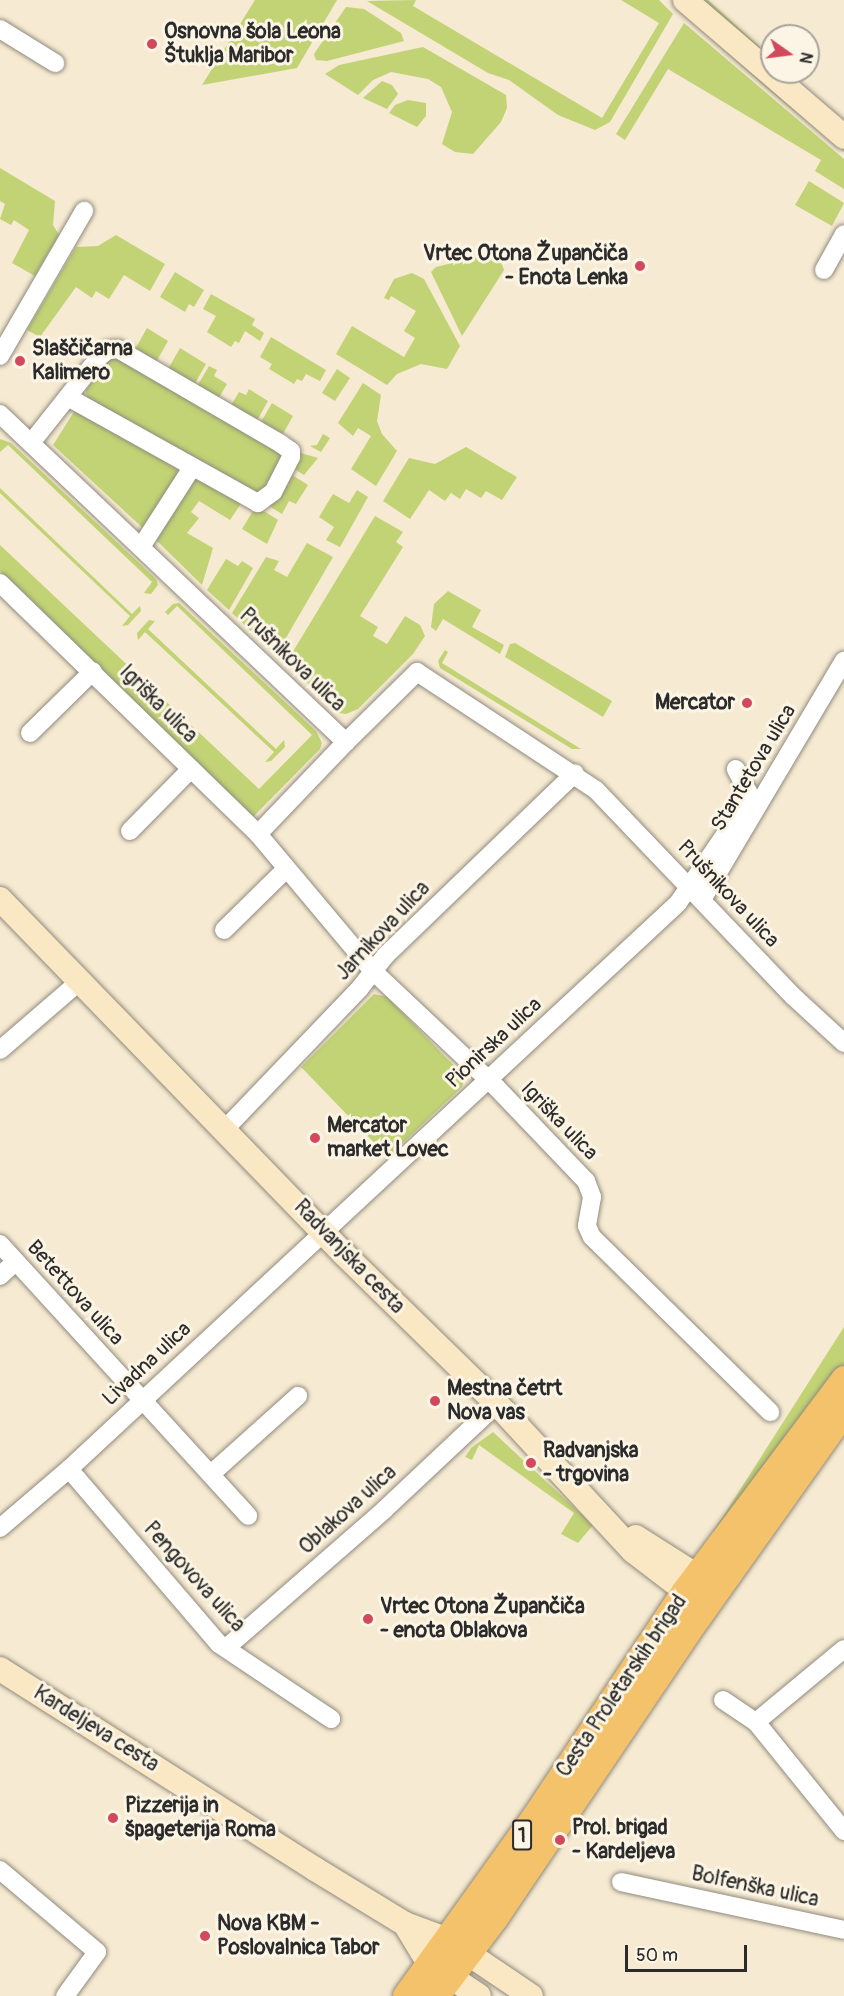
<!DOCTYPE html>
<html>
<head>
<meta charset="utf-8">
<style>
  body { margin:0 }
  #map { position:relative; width:844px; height:1996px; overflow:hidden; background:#f6ead2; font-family:Pangolin,sans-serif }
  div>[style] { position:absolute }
  .green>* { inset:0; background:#c1d375 }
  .roads { filter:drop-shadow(0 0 2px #908a7e) drop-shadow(0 0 2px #908a7e) }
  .street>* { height:18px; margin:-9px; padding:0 9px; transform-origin:9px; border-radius:9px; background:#fff }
  .secondary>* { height:24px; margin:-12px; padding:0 12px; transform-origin:12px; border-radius:12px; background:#fae7c3 }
  .primary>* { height:27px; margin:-13.5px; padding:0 13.5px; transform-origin:13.5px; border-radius:13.5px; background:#f3c26a }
  .dots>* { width:16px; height:16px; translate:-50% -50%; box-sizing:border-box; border:3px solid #fcf5e5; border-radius:50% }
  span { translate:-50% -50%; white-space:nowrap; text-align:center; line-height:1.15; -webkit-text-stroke:6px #fcf5e5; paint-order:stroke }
  .shield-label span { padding:2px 4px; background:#fcf5e5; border:2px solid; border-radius:4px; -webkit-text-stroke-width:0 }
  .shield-label { font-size:20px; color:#2b2b2b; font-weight:700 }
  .poi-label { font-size:21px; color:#2b2b2b; font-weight:700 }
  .left { translate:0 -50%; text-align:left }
  .right { translate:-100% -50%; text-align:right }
  .street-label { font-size:21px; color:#2b2b2b }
  .north { position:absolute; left:760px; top:24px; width:60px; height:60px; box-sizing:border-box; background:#fcf5e5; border:2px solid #a8a49b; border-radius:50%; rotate:104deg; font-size:16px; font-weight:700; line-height:24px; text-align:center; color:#2b2b2b }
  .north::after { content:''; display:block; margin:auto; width:21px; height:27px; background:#d1495b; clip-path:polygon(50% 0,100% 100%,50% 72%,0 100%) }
  .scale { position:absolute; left:625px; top:1945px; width:122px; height:27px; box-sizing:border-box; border:3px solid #2b2b2b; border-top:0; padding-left:8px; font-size:18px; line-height:21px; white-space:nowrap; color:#2b2b2b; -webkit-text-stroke:4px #fcf5e5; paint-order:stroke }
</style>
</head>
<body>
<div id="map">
  <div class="green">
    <i style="clip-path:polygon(255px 0,337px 0,297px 68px,202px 85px)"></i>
    <i style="clip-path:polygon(416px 0,413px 6px,602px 118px,659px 23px,621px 0,659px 0,673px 14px,610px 122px,595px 130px,558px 115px,509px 80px,488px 73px,367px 1px)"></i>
    <i style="clip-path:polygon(668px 0,844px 148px,844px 152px,768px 89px)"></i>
    <i style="clip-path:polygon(698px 0,708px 0,772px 58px,772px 66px)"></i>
    <i style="clip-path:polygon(346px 7px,364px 9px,401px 33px,404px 41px,327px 61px,316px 60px,314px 54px)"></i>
    <i style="clip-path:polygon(684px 23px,844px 159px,844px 189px,815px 171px,821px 160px,668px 69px,625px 140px,616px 134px)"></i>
    <i style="clip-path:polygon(423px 47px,506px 95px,507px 108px,501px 122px,473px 154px,455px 152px,442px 144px,452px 112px,441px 87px,428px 79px,391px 72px,373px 80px,358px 95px,325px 74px,339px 65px)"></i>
    <i style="clip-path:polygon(382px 81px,392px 85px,398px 94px,387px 109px,363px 98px)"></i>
    <i style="clip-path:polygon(408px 100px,426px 103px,426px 116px,417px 127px,389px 113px,395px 105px)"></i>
    <i style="clip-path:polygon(0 168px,55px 201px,53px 225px,59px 235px,35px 276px,12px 263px,29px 230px,14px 220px,11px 225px,0 219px,5px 204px,0 201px)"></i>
    <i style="clip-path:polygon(809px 181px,844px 203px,832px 226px,795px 205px)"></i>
    <i style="clip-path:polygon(116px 235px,165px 264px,150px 291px,124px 275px,109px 299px,96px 291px,92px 298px,76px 287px,40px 337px,27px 330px,76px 247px,98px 246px)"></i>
    <i style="clip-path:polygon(497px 252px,504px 270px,462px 336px,431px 272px,436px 267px)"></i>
    <i style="clip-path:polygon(175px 272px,204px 290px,194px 307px,189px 304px,185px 312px,160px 297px)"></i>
    <i style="clip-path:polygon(412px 273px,424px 279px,460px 346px,447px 369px,421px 364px,397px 374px,387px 385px,336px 354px,352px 326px,404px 357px,415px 338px,404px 331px,416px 311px,391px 296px,389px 300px,384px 298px,394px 279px)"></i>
    <i style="clip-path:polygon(211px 294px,255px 319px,252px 325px,264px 333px,260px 341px,245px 331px,239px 343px,235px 341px,231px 347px,207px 332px,216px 316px,203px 309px)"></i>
    <i style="clip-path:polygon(147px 328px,168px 341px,155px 364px,134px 351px)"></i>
    <i style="clip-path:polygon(271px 337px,326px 370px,320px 381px,306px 374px,302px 381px,297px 379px,294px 384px,269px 369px,272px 364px,260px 357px)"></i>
    <i style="clip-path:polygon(180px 348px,206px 364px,193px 387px,167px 371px)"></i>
    <i style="clip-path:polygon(114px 354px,284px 453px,282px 472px,257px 495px,87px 401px,86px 390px)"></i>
    <i style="clip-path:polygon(209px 366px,217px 370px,214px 376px,227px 384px,217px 401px,196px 388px)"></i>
    <i style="clip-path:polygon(337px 369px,350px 378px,335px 401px,322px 393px)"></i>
    <i style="clip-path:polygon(363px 383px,381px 395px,377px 421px,382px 434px,397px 451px,376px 486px,351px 469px,371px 436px,358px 428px,353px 436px,338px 423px)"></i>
    <i style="clip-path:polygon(249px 389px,268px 401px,255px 424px,229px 409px,239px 392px,246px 395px)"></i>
    <i style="clip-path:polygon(272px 403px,293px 416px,280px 439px,258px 427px)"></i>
    <i style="clip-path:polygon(77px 407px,176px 464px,178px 477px,145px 530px,53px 445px)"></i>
    <i style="clip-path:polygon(323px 434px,330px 438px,321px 452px,310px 446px,317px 445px)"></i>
    <i style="clip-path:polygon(0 439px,11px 443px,156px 579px,158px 585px,151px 594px,144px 593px,152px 582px,8px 445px,0 452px)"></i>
    <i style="clip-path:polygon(466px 447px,517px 477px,502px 500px,486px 491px,481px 498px,466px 489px,460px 499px,451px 493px,445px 501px,429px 490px,410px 519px,383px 501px,409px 458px,435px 464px)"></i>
    <i style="clip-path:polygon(301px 453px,318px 458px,304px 475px,291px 467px)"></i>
    <i style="clip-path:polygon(289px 473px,308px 485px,296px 504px,289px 501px,282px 514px,269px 506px)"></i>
    <i style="clip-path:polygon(193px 478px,205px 478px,244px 499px,230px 520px,199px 501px,191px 512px,199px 518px,187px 533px,213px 548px,202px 585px,153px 537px)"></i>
    <i style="clip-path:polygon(0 488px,132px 614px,140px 606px,141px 611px,128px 625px,122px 626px,130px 616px,0 493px)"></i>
    <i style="clip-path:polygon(357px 490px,368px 497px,340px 547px,326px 540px,334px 527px,319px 517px,333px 494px,349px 503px)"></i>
    <i style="clip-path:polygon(256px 506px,278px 520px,267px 544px,242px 529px)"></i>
    <i style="clip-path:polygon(375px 516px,403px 532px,396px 542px,403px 547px,360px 616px,378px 627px,373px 636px,387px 644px,405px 616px,420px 625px,425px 636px,413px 654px,358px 709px,346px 714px,339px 713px,286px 663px)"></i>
    <i style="clip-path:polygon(307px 543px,333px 557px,276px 655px,232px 613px,266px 557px,279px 561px,274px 570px,287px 577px)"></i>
    <i style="clip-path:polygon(0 545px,259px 789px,312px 735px,177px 606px,168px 615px,165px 612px,173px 604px,179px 603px,316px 731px,322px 743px,320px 749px,252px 818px,0 571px)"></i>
    <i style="clip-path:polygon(226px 559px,238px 566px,242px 561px,253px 568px,229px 610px,207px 590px)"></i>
    <i style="clip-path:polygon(448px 591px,481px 610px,472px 627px,504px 645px,500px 654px,443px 619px,436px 631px,431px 627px,434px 604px)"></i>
    <i style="clip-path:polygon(149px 620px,155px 621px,148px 629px,276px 749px,284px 740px,285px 747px,271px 761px,265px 762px,274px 752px,145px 632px,138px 640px,137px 633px)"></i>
    <i style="clip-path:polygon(515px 643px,612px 701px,603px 717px,505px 657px,510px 644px)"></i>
    <i style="clip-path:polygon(445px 650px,448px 652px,442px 663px,581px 749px,572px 749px,440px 668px,438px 661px)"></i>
    <i style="clip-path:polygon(374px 994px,387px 997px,465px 1077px,462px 1087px,388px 1157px,301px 1067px)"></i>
    <i style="clip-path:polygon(844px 1327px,844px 1365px,799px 1428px,713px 1532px)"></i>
    <i style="clip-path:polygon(493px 1432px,593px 1525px,578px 1543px,561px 1534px,574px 1513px,479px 1445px,472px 1460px,465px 1457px,471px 1448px)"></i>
  </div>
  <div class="roads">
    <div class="street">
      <i style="left:0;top:29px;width:65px;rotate:31.7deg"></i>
      <i style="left:824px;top:270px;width:41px;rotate:-60.9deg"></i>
      <i style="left:0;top:356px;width:168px;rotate:-59.9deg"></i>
      <i style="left:0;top:414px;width:477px;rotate:43.5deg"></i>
      <i style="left:346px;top:742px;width:100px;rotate:-44.6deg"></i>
      <i style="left:417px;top:672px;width:214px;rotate:33.4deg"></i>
      <i style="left:596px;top:790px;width:286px;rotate:46.3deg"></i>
      <i style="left:794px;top:997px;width:68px;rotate:42.6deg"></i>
      <i style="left:31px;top:443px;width:111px;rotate:-51.6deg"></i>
      <i style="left:100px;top:356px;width:10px;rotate:-37deg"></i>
      <i style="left:108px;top:350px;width:10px;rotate:-6deg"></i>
      <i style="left:118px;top:349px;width:189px;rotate:30.2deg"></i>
      <i style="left:281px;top:444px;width:12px;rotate:35deg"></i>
      <i style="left:291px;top:451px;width:6px;rotate:90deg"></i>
      <i style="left:291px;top:457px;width:39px;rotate:117deg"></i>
      <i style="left:273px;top:492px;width:19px;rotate:144deg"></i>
      <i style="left:258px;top:503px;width:216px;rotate:-150.9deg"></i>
      <i style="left:141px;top:547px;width:93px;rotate:-57.3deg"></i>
      <i style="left:0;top:583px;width:360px;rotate:44.2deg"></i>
      <i style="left:258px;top:834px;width:179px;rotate:50deg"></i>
      <i style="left:373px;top:971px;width:170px;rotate:43.3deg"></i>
      <i style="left:497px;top:1088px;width:129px;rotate:46.3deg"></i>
      <i style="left:586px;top:1181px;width:17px;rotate:69deg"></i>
      <i style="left:592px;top:1197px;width:29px;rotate:100deg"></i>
      <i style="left:587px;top:1226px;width:12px;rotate:66deg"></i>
      <i style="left:592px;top:1237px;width:250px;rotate:44.5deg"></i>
      <i style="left:30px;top:733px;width:88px;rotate:-44.5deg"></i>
      <i style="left:130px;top:831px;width:87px;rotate:-45.5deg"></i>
      <i style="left:258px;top:834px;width:127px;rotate:-46.3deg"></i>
      <i style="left:703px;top:898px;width:276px;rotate:-59.3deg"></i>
      <i style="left:224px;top:930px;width:87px;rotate:-44.5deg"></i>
      <i style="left:0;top:1050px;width:107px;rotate:-40.8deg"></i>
      <i style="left:225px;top:1129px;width:195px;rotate:-46.2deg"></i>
      <i style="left:360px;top:988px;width:42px;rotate:-51.8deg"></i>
      <i style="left:386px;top:955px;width:262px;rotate:-43.9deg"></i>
      <i style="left:0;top:1244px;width:368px;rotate:47.6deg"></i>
      <i style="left:0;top:1276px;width:21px;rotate:-43deg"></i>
      <i style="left:69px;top:1469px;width:230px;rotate:49.4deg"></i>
      <i style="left:219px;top:1644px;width:135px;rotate:33.8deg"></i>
      <i style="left:211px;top:1474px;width:117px;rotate:-41.9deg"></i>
      <i style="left:0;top:1528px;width:91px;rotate:-40.5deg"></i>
      <i style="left:69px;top:1469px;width:831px;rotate:-42.9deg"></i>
      <i style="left:678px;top:903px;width:116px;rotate:-55.5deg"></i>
      <i style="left:744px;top:807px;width:16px;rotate:-75deg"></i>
      <i style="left:748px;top:792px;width:26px;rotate:-118deg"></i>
      <i style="left:226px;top:1648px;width:210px;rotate:-41.1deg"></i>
      <i style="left:384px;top:1510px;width:155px;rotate:-43.2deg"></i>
      <i style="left:723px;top:1700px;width:40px;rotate:34deg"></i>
      <i style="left:756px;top:1722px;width:140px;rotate:51.1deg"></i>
      <i style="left:756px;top:1722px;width:114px;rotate:-39.7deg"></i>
      <i style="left:0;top:1870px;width:127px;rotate:40.2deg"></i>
      <i style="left:97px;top:1952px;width:54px;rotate:126deg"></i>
      <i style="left:621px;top:1882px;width:228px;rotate:12.1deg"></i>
    </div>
    <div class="secondary">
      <i style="left:685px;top:0;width:210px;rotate:40.7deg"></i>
      <i style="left:0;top:899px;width:494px;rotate:45.9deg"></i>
      <i style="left:344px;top:1254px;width:214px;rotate:44.4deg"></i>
      <i style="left:497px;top:1404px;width:200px;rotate:47.2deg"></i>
      <i style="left:633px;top:1551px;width:84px;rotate:37.3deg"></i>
      <i style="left:636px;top:1537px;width:91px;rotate:32.5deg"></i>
      <i style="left:0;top:1669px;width:373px;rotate:32.4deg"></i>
      <i style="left:315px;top:1869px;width:105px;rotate:31.4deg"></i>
      <i style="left:405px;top:1924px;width:46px;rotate:20.4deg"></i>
      <i style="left:448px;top:1940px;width:100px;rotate:34deg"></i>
      <i style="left:405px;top:1924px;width:44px;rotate:58.8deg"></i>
      <i style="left:428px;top:1962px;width:61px;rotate:33.7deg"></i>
    </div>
    <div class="primary">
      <i style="left:406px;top:1996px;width:219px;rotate:-54.3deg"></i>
      <i style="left:534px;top:1818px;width:273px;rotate:-56.4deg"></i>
      <i style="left:685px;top:1591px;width:265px;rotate:-53.1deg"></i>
      <i style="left:435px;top:1996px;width:98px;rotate:-52.9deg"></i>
      <i style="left:494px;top:1918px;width:344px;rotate:-56deg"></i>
      <i style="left:686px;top:1633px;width:272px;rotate:-54.6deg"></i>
    </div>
  </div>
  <div class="dots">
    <i style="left:152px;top:44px;background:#d1495b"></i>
    <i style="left:640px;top:266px;background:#d1495b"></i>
    <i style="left:20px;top:361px;background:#d1495b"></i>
    <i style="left:747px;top:703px;background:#d1495b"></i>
    <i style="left:315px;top:1138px;background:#d1495b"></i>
    <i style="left:435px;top:1401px;background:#d1495b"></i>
    <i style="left:531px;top:1463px;background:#d1495b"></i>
    <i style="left:368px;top:1619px;background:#d1495b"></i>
    <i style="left:113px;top:1818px;background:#d1495b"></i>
    <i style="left:560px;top:1840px;background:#d1495b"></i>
    <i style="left:205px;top:1936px;background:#d1495b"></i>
  </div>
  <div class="shield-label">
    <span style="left:522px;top:1835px">1</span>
  </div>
  <div class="poi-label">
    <span class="left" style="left:164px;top:44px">Osnovna šola Leona<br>Štuklja Maribor</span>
    <span class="right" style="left:628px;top:266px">Vrtec Otona Župančiča<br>- Enota Lenka</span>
    <span class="left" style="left:32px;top:361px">Slaščičarna<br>Kalimero</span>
    <span class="right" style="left:735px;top:703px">Mercator</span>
    <span class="left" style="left:327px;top:1138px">Mercator<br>market Lovec</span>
    <span class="left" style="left:447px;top:1401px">Mestna četrt<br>Nova vas</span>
    <span class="left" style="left:543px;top:1463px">Radvanjska<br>- trgovina</span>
    <span class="left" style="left:380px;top:1619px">Vrtec Otona Župančiča<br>- enota Oblakova</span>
    <span class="left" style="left:125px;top:1818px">Pizzerija in<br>špageterija Roma</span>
    <span class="left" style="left:572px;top:1840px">Prol. brigad<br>- Kardeljeva</span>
    <span class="left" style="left:217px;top:1936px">Nova KBM -<br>Poslovalnica Tabor</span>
  </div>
  <div class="street-label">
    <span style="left:292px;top:660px;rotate:44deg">Prušnikova ulica</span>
    <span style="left:158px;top:704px;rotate:45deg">Igriška ulica</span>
    <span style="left:754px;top:768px;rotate:-59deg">Stantetova ulica</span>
    <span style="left:728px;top:894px;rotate:47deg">Prušnikova ulica</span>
    <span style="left:383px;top:931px;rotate:-47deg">Jarnikova ulica</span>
    <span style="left:494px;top:1043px;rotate:-43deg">Pionirska ulica</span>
    <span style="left:559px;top:1121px;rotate:46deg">Igriška ulica</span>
    <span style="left:349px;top:1257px;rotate:46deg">Radvanjska cesta</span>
    <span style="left:75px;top:1293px;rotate:48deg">Betettova ulica</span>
    <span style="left:147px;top:1364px;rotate:-43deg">Livadna ulica</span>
    <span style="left:348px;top:1510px;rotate:-42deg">Oblakova ulica</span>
    <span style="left:194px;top:1577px;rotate:48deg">Pengovova ulica</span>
    <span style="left:622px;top:1686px;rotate:-56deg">Cesta Proletarskih brigad</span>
    <span style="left:96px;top:1729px;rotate:32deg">Kardeljeva cesta</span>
    <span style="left:755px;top:1887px;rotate:12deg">Bolfenška ulica</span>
  </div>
  <div class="north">N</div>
  <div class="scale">50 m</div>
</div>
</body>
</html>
